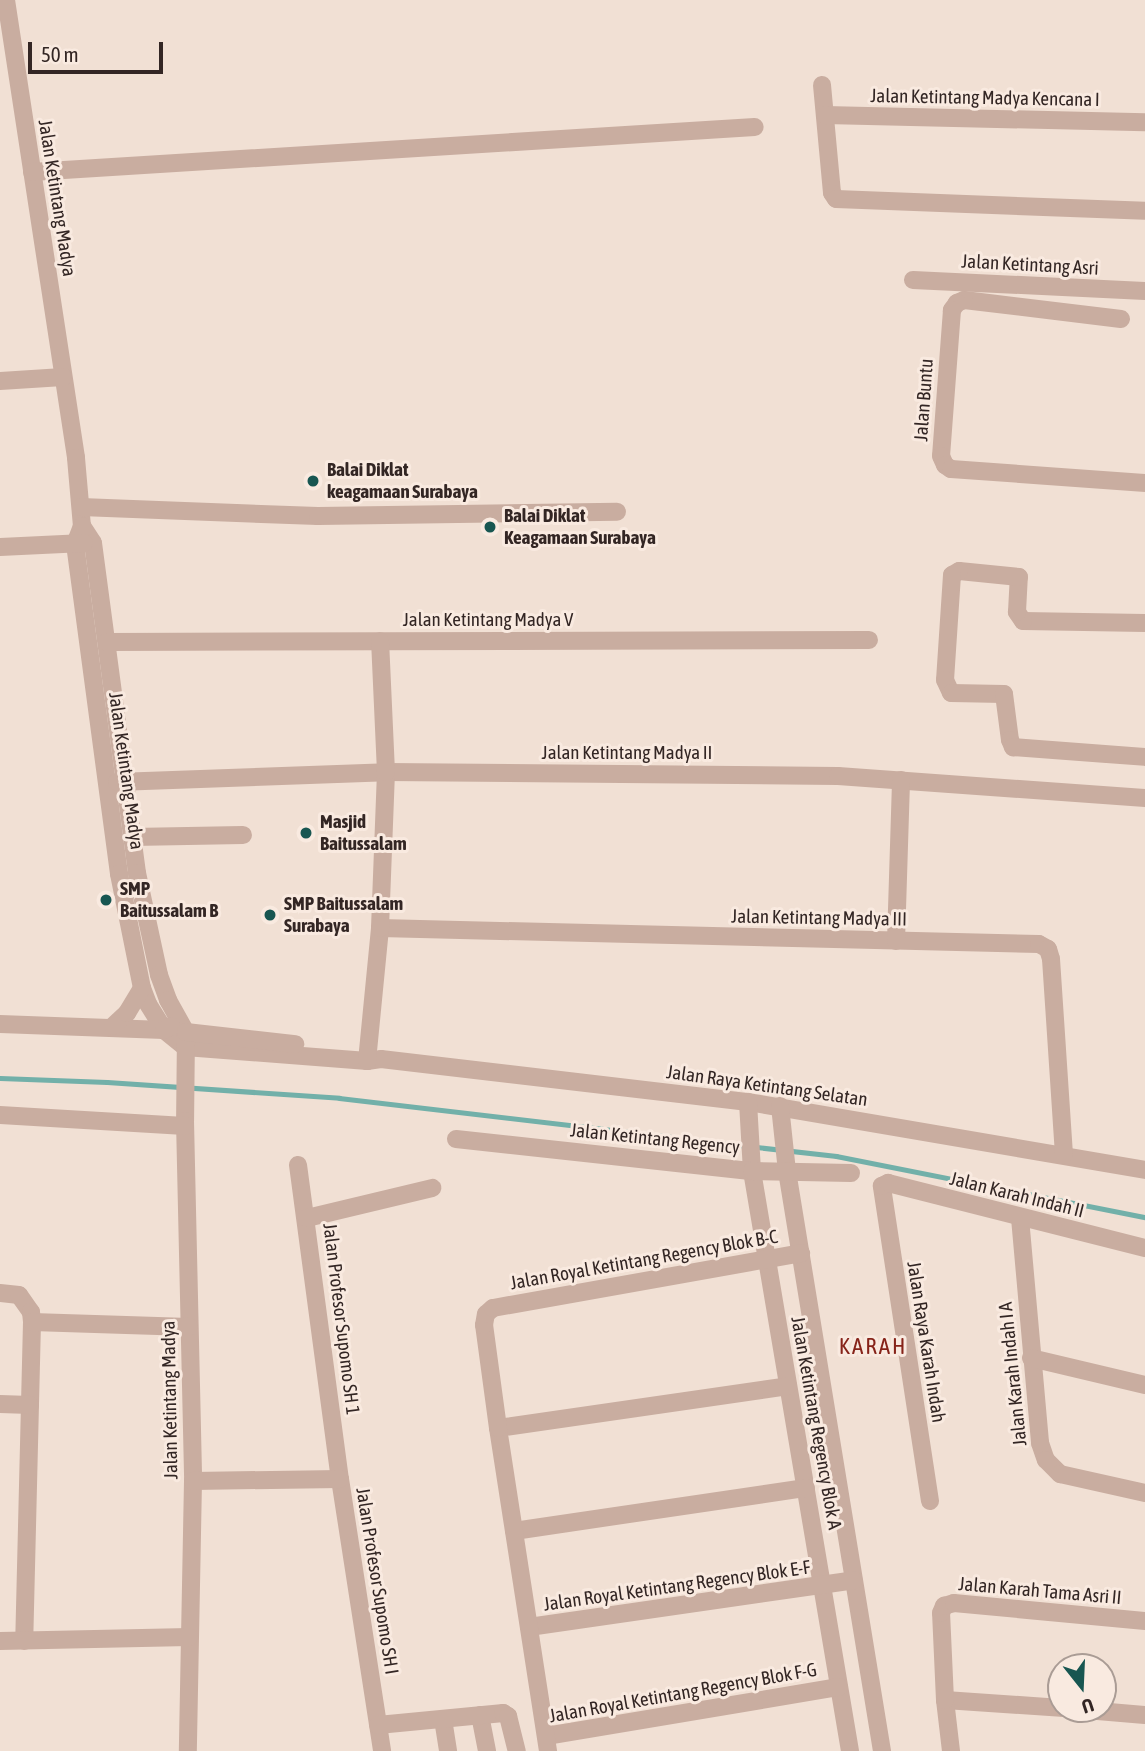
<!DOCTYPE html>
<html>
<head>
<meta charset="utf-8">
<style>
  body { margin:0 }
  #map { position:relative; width:1145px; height:1751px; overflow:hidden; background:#f1e0d4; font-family:"Asap Condensed",sans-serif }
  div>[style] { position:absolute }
  .stream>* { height:5px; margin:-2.5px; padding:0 2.5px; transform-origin:2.5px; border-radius:2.5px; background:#72b0a9 }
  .minor>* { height:18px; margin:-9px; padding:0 9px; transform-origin:9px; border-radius:9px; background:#c9ada0 }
  .dots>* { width:19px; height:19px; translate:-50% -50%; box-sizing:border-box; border:4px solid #f9eae0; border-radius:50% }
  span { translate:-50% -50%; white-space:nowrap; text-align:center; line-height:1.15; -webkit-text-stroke:6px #f9eae0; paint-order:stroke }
  .street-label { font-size:19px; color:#332624 }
  .poi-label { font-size:19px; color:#332624; font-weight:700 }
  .left { translate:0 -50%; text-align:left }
  .quarter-label { font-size:23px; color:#862319; letter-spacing:2px }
  .north { position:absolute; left:1047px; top:1653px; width:70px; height:70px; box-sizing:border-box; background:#f9eae0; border:2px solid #aa9c95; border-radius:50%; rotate:162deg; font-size:19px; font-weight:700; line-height:28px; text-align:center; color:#332624 }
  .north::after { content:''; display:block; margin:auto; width:24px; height:32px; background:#185651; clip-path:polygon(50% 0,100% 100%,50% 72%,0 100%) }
  .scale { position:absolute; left:28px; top:42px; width:135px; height:32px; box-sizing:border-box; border:4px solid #332624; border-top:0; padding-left:9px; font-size:21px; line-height:24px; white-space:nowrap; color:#332624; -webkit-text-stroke:5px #f9eae0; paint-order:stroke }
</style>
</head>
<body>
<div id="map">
  <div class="stream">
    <i style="left:0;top:1078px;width:107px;rotate:2.1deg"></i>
    <i style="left:107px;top:1082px;width:233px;rotate:3.9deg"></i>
    <i style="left:339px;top:1098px;width:410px;rotate:6.7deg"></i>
    <i style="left:756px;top:1147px;width:81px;rotate:6.4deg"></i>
    <i style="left:836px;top:1156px;width:315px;rotate:11.2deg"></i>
  </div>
  <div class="minor">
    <i style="left:6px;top:0;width:463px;rotate:81.3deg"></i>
    <i style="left:76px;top:458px;width:68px;rotate:85deg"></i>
    <i style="left:82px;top:526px;width:19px;rotate:111deg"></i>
    <i style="left:75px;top:544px;width:333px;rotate:82.4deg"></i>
    <i style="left:119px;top:874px;width:116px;rotate:78.6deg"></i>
    <i style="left:142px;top:988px;width:17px;rotate:69deg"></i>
    <i style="left:148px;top:1004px;width:31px;rotate:58deg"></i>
    <i style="left:164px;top:1030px;width:27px;rotate:39deg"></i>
    <i style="left:185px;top:1047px;width:183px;rotate:4.4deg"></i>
    <i style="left:367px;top:1061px;width:14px;rotate:-8deg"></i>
    <i style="left:381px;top:1059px;width:370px;rotate:6.7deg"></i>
    <i style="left:748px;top:1102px;width:403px;rotate:9.7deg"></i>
    <i style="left:822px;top:85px;width:108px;rotate:84.7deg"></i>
    <i style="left:832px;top:193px;width:7px;rotate:56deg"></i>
    <i style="left:836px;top:199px;width:309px;rotate:2.2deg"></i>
    <i style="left:825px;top:115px;width:320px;rotate:1.3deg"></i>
    <i style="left:32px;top:172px;width:724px;rotate:-3.56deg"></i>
    <i style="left:913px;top:280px;width:232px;rotate:2.7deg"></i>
    <i style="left:1121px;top:319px;width:158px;rotate:-173.1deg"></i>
    <i style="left:964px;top:300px;width:8px;rotate:157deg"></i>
    <i style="left:957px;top:303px;width:9px;rotate:126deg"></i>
    <i style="left:952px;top:310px;width:146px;rotate:94.3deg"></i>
    <i style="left:941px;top:456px;width:10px;rotate:66deg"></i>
    <i style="left:945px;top:465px;width:7px;rotate:34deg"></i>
    <i style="left:951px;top:469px;width:195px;rotate:4.1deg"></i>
    <i style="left:0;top:381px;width:63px;rotate:-3.6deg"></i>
    <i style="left:81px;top:507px;width:237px;rotate:2.2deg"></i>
    <i style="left:318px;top:516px;width:299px;rotate:-0.8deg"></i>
    <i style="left:82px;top:526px;width:20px;rotate:57deg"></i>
    <i style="left:93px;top:543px;width:333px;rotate:82.4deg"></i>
    <i style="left:137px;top:873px;width:104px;rotate:77.8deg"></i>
    <i style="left:159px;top:975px;width:27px;rotate:70deg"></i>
    <i style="left:168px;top:1000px;width:37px;rotate:61deg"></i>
    <i style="left:186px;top:1032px;width:89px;rotate:90.6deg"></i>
    <i style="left:185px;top:1121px;width:360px;rotate:88.7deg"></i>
    <i style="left:193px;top:1481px;width:270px;rotate:91.1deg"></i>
    <i style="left:0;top:547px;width:84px;rotate:-2.7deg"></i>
    <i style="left:1145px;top:623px;width:122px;rotate:-179.1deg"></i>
    <i style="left:1023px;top:621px;width:11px;rotate:-124deg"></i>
    <i style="left:1017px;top:612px;width:35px;rotate:-87deg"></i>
    <i style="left:1019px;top:577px;width:60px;rotate:-174.3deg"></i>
    <i style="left:959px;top:571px;width:8px;rotate:150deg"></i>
    <i style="left:952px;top:575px;width:105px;rotate:93.8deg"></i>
    <i style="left:945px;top:680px;width:14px;rotate:65deg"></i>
    <i style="left:951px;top:693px;width:53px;rotate:1.1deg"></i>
    <i style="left:1004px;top:694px;width:46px;rotate:82.6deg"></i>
    <i style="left:1010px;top:740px;width:8px;rotate:67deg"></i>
    <i style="left:1013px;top:747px;width:132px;rotate:4.3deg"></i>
    <i style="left:107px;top:642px;width:762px;rotate:-0.15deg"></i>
    <i style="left:117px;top:782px;width:269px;rotate:-2.1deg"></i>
    <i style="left:386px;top:772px;width:452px;rotate:0.5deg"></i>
    <i style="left:838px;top:776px;width:308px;rotate:4.1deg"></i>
    <i style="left:132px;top:837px;width:111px;rotate:-1deg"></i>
    <i style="left:380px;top:928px;width:659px;rotate:1.39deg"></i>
    <i style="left:1039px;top:944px;width:10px;rotate:29deg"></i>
    <i style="left:1048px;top:949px;width:10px;rotate:73deg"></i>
    <i style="left:1051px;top:959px;width:196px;rotate:86.2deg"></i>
    <i style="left:896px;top:941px;width:161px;rotate:-88.2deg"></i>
    <i style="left:0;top:1024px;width:164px;rotate:2.1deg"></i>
    <i style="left:164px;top:1030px;width:8px;rotate:-30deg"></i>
    <i style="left:113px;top:1026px;width:19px;rotate:-43deg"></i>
    <i style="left:127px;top:1013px;width:29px;rotate:-59deg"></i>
    <i style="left:186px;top:1032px;width:110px;rotate:6.3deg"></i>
    <i style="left:367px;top:1061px;width:134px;rotate:-84.4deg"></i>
    <i style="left:380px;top:928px;width:156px;rotate:-87.8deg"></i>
    <i style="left:386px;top:772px;width:131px;rotate:-92.6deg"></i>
    <i style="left:748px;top:1102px;width:69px;rotate:86.7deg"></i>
    <i style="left:752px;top:1171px;width:588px;rotate:80.41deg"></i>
    <i style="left:780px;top:1106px;width:65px;rotate:83.9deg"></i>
    <i style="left:787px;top:1171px;width:588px;rotate:80.7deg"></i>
    <i style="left:0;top:1115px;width:185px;rotate:3.4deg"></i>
    <i style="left:456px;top:1139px;width:298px;rotate:6.2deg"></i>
    <i style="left:752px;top:1171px;width:99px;rotate:1.2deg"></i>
    <i style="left:298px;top:1165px;width:317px;rotate:82.4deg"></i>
    <i style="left:340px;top:1479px;width:275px;rotate:81.2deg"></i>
    <i style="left:307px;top:1218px;width:129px;rotate:-13.5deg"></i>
    <i style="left:1020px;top:1218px;width:226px;rotate:84.9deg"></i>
    <i style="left:1040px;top:1443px;width:18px;rotate:71deg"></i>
    <i style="left:1046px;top:1460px;width:20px;rotate:45deg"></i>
    <i style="left:1060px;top:1474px;width:87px;rotate:12.6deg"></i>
    <i style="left:0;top:1293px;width:19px;rotate:6deg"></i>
    <i style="left:19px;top:1295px;width:21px;rotate:55deg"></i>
    <i style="left:31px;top:1312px;width:10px;rotate:84deg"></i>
    <i style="left:32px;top:1322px;width:319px;rotate:91.4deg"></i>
    <i style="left:32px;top:1322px;width:157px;rotate:1.8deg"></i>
    <i style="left:1031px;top:1358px;width:117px;rotate:13.3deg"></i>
    <i style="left:0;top:1404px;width:30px;rotate:2deg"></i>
    <i style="left:498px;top:1428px;width:293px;rotate:-8.2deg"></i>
    <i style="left:193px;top:1481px;width:147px;rotate:-0.8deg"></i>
    <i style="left:930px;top:1501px;width:319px;rotate:-98.7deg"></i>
    <i style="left:882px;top:1186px;width:7px;rotate:-27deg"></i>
    <i style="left:888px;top:1183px;width:265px;rotate:14.2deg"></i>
    <i style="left:514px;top:1531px;width:295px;rotate:-8.4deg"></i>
    <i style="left:529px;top:1627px;width:328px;rotate:-8.2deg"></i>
    <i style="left:0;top:1641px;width:189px;rotate:-1.2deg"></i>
    <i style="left:945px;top:1700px;width:116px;rotate:3.9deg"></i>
    <i style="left:1074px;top:1709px;width:71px;rotate:4.8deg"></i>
    <i style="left:480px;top:1715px;width:37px;rotate:79deg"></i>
    <i style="left:443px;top:1719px;width:32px;rotate:81deg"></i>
    <i style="left:378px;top:1725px;width:126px;rotate:-5.5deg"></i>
    <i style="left:503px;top:1713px;width:6px;rotate:31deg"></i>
    <i style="left:508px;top:1716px;width:36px;rotate:76deg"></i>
    <i style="left:546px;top:1736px;width:297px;rotate:-9.5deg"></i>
    <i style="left:548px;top:1751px;width:327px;rotate:-98.8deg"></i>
    <i style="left:498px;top:1428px;width:104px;rotate:-97.7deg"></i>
    <i style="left:484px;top:1325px;width:11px;rotate:-80deg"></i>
    <i style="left:486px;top:1314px;width:9px;rotate:-41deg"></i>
    <i style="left:493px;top:1308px;width:313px;rotate:-10.1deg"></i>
    <i style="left:951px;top:1751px;width:51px;rotate:-96.7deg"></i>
    <i style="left:945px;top:1700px;width:87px;rotate:-92.6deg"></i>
    <i style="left:941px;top:1613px;width:8px;rotate:-67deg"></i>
    <i style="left:944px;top:1606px;width:10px;rotate:-17deg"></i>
    <i style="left:954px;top:1603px;width:192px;rotate:5.4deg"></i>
  </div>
  <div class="dots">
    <i style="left:313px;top:481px;background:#185651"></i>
    <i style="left:490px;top:527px;background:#185651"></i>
    <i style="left:306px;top:833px;background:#185651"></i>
    <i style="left:106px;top:900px;background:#185651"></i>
    <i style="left:270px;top:915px;background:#185651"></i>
  </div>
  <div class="street-label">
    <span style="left:985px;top:98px;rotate:1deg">Jalan Ketintang Madya Kencana I</span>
    <span style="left:57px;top:198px;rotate:81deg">Jalan Ketintang Madya</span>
    <span style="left:1030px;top:265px;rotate:3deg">Jalan Ketintang Asri</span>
    <span style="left:924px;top:400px;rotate:-86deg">Jalan Buntu</span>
    <span style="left:488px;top:620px">Jalan Ketintang Madya V</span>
    <span style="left:627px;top:753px">Jalan Ketintang Madya II</span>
    <span style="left:126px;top:771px;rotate:82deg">Jalan Ketintang Madya</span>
    <span style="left:819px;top:918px;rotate:1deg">Jalan Ketintang Madya III</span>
    <span style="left:767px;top:1086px;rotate:8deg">Jalan Raya Ketintang Selatan</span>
    <span style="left:655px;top:1139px;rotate:6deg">Jalan Ketintang Regency</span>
    <span style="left:1017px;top:1195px;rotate:14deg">Jalan Karah Indah II</span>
    <span style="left:644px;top:1260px;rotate:-10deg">Jalan Royal Ketintang Regency Blok B-C</span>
    <span style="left:341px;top:1319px;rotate:83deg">Jalan Profesor Supomo SH 1</span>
    <span style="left:926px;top:1342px;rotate:81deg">Jalan Raya Karah Indah</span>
    <span style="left:1013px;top:1374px;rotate:-96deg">Jalan Karah Indah I A</span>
    <span style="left:170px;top:1400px;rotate:-91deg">Jalan Ketintang Madya</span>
    <span style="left:816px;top:1423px;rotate:80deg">Jalan Ketintang Regency Blok A</span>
    <span style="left:377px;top:1581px;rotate:81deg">Jalan Profesor Supomo SH I</span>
    <span style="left:677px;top:1586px;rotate:-8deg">Jalan Royal Ketintang Regency Blok E-F</span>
    <span style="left:1040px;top:1591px;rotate:5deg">Jalan Karah Tama Asri II</span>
    <span style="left:683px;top:1693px;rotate:-10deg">Jalan Royal Ketintang Regency Blok F-G</span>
  </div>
  <div class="poi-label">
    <span class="left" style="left:327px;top:481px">Balai Diklat<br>keagamaan Surabaya</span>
    <span class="left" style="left:504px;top:527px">Balai Diklat<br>Keagamaan Surabaya</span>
    <span class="left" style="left:320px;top:833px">Masjid<br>Baitussalam</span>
    <span class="left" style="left:120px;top:900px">SMP<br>Baitussalam B</span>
    <span class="left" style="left:284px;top:915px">SMP Baitussalam<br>Surabaya</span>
  </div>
  <div class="quarter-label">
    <span style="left:873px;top:1346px">KARAH</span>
  </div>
  <div class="north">U</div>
  <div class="scale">50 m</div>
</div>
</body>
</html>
